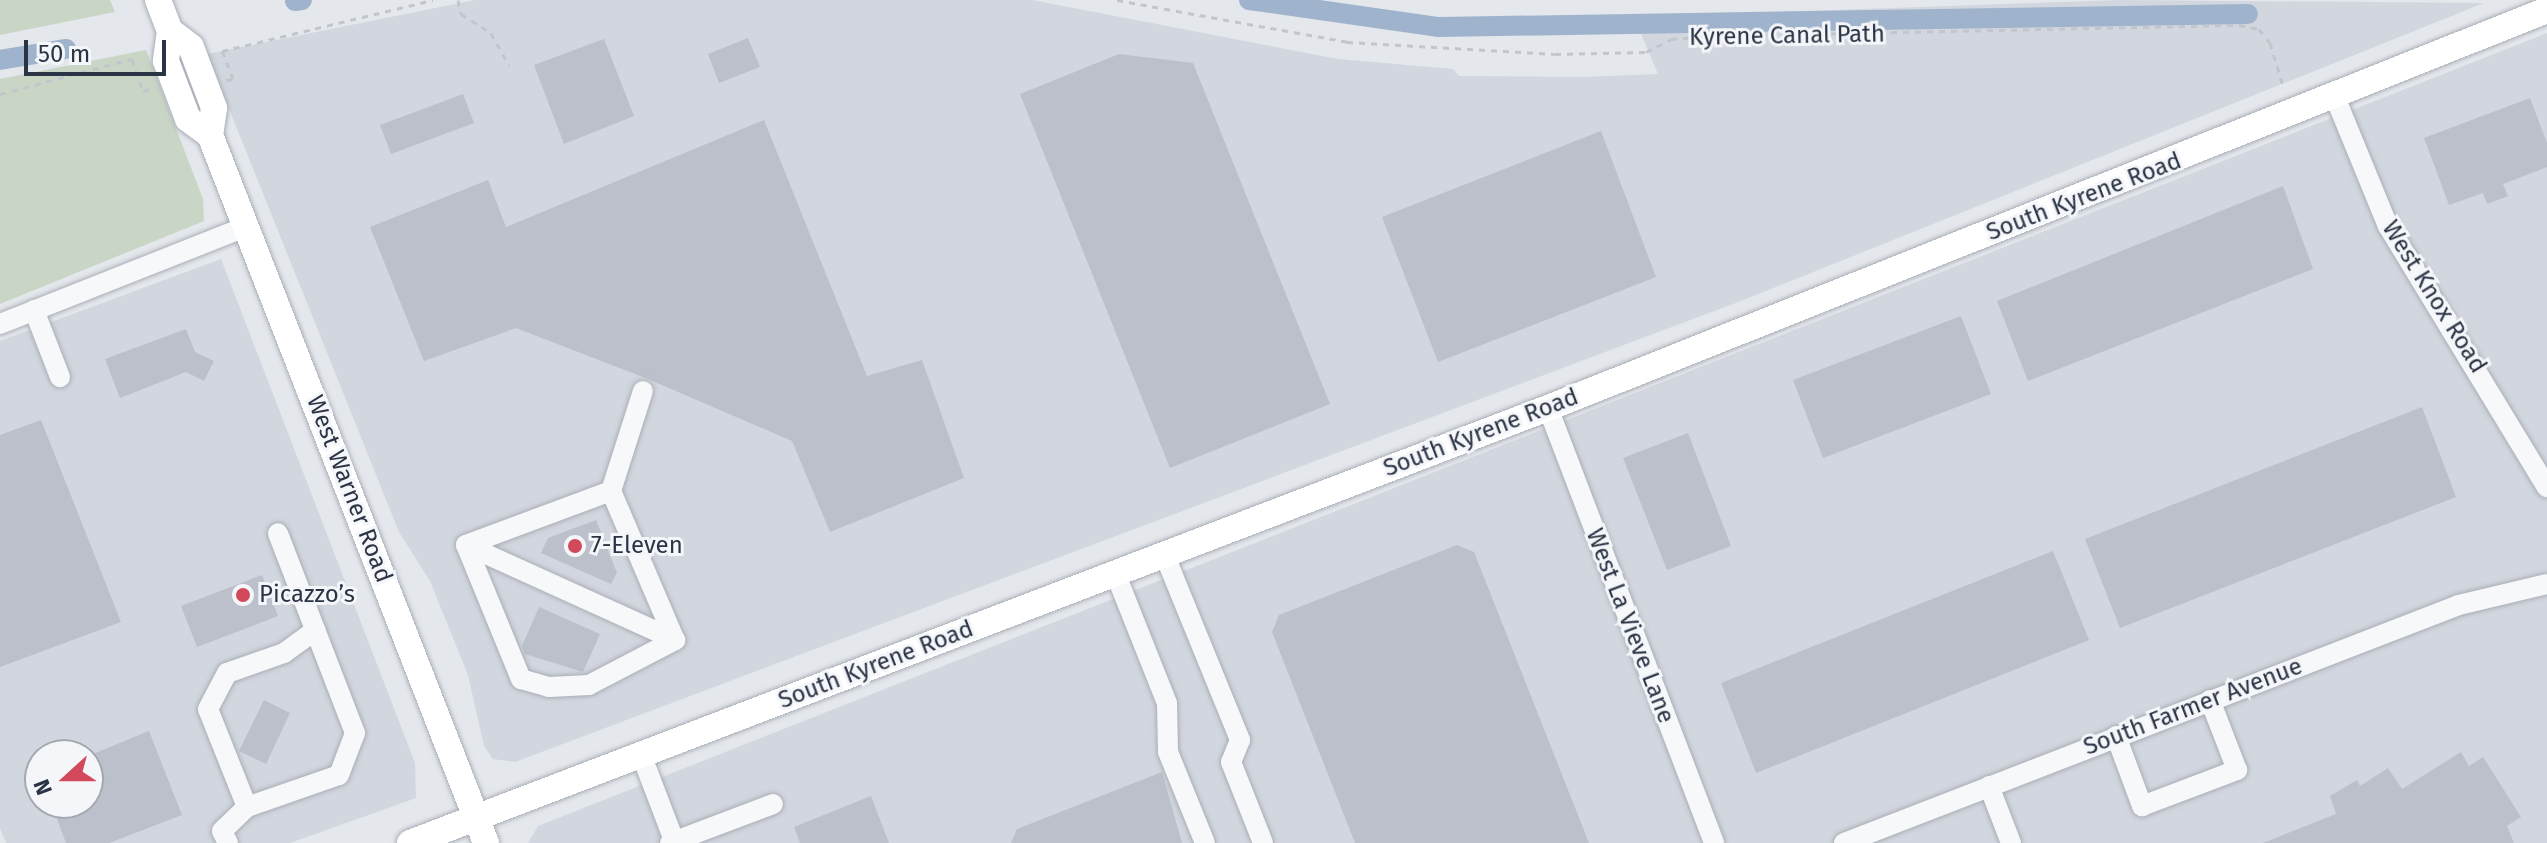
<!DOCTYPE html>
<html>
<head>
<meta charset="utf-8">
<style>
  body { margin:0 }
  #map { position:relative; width:2547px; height:843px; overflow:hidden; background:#e4e7ec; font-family:"Fira Sans",sans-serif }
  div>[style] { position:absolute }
  .built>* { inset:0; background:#d2d6de }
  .green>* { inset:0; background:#c9d6c5 }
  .canal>* { height:20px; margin:-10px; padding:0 10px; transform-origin:10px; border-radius:10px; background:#9fb4cc }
  .building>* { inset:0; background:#bbc0ca }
  .path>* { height:3px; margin-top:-1.5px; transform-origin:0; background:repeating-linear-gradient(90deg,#c2c5cb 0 6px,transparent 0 12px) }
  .roads { filter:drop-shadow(0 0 2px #a9aeb7) drop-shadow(0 0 2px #a9aeb7) }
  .minor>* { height:20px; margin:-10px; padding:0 10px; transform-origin:10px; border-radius:10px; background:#f7f8fa }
  .major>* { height:26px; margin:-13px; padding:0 13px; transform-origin:13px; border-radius:13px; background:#fff }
  .dots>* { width:22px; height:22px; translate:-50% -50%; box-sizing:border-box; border:4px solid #f4f6f9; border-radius:50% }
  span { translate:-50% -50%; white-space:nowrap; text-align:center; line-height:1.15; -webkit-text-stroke:6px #f4f6f9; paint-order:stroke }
  .street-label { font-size:24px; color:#2b3445 }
  .poi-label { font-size:24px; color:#2b3445 }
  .left { translate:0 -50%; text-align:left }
  .north { position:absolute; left:24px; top:739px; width:80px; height:80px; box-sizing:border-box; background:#f4f6f9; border:2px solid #a4a8b1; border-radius:50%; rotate:249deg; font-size:22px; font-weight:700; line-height:32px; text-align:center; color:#2b3445 }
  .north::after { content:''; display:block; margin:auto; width:28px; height:36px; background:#d1495b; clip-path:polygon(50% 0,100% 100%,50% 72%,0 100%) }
  .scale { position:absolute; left:24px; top:40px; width:142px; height:36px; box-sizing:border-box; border:4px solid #2b3445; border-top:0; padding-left:10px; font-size:24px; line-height:28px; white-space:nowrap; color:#2b3445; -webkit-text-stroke:6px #f4f6f9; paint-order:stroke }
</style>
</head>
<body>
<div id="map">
  <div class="built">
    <i style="clip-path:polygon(475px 0,1032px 0,1338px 59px,1453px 69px,1459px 76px,1582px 77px,1658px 74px,1634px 17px,2119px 0,2484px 3px,1741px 301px,515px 762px,493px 759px,484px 746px,468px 675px,430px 581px,399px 532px,207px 54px)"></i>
    <i style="clip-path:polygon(2547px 33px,2547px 843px,528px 843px,538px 826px)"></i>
    <i style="clip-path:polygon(evenodd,221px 259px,415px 763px,416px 798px,290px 843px,6px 843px,0 828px,0 341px,221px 259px,40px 755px,88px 755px,88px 803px,40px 803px,40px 755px)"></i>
  </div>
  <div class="green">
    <i style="clip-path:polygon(0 0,110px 0,115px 12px,0 35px)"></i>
    <i style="clip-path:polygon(146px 50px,203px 199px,204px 221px,0 304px,0 79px)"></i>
  </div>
  <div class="canal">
    <i style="left:1249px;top:0;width:192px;rotate:8.1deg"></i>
    <i style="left:1439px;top:27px;width:809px;rotate:-0.92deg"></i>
    <i style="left:295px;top:1px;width:7px;rotate:-8deg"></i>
    <i style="left:0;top:60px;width:67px;rotate:-9.5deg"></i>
  </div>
  <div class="building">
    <i style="clip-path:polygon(748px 38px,760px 67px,719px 83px,708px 54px)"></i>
    <i style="clip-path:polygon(604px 39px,634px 116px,564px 144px,534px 65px)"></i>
    <i style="clip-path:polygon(1119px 54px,1193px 63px,1330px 404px,1170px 468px,1020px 94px)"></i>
    <i style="clip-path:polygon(463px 94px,474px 123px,391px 154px,380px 125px)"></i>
    <i style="clip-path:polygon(2530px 98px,2547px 143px,2547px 167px,2503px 184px,2508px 196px,2487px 204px,2483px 193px,2449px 205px,2424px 138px)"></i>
    <i style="clip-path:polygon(764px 120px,867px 376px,922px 360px,964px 478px,830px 532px,792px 441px,648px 379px,516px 328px,424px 361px,370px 227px,488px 180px,506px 227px)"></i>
    <i style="clip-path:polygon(1601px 131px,1656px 277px,1438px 362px,1382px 217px)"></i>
    <i style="clip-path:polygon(2283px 186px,2313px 269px,2028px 381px,1997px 301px)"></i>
    <i style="clip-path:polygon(1961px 316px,1991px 394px,1823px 458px,1793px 380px)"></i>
    <i style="clip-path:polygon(186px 329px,195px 352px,214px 361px,204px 381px,186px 372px,120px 398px,105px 359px)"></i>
    <i style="clip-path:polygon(2422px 407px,2456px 497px,2120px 628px,2085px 539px)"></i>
    <i style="clip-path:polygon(41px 420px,121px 622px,0 667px,0 435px)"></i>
    <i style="clip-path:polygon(1688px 433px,1731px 546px,1667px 570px,1623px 458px)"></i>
    <i style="clip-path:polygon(596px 520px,617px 573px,611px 584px,541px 553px,548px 538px)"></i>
    <i style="clip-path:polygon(1457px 545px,1474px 552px,1589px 843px,1355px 843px,1272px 632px,1279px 615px)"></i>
    <i style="clip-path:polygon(2053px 551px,2089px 640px,1756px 773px,1721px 683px)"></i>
    <i style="clip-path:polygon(262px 575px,278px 616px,197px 647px,181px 606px)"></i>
    <i style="clip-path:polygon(539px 607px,600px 634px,583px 672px,525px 654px,522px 646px)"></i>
    <i style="clip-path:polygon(264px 700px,290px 713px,266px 764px,239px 751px)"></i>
    <i style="clip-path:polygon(149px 731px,182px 815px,109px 843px,66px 843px,51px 803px,88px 803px,88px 756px)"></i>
    <i style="clip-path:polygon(2461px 752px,2469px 766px,2483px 757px,2521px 817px,2507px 826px,2514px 843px,2263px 843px,2336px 814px,2330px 796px,2357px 780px,2360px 786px,2388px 768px,2402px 789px)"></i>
    <i style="clip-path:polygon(1162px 772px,1182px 843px,1011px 843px,1017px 829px)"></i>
    <i style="clip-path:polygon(871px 796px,889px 843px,800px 843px,794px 827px)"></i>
  </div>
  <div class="path">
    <i style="left:458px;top:0;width:14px;rotate:78deg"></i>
    <i style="left:461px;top:14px;width:36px;rotate:32deg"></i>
    <i style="left:491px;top:33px;width:37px;rotate:61deg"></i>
    <i style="left:1117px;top:0;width:234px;rotate:10.3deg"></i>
    <i style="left:1347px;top:42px;width:208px;rotate:3.3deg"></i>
    <i style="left:1555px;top:54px;width:91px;rotate:-1.3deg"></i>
    <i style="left:1646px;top:52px;width:28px;rotate:-27deg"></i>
    <i style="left:1671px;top:39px;width:40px;rotate:-4.3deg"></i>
    <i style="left:1711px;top:36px;width:528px;rotate:-1.19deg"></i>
    <i style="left:2239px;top:25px;width:20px;rotate:11deg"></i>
    <i style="left:2259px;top:29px;width:18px;rotate:52deg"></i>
    <i style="left:2270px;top:43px;width:48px;rotate:73.1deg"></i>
    <i style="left:226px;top:80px;width:7px;rotate:-8deg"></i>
    <i style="left:233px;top:79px;width:30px;rotate:-111deg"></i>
    <i style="left:222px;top:51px;width:217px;rotate:-13.6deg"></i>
    <i style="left:0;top:94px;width:137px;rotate:-14.9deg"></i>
    <i style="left:132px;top:59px;width:34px;rotate:71deg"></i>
    <i style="left:143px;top:91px;width:9px;rotate:-18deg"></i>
  </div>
  <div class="roads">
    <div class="minor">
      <i style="left:2335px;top:97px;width:139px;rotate:67.7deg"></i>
      <i style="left:2388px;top:226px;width:306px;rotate:58.7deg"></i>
      <i style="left:34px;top:310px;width:72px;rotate:68.8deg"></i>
      <i style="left:0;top:324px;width:266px;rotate:-21.6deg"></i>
      <i style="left:1548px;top:408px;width:466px;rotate:69.1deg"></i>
      <i style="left:611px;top:491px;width:105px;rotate:-72.3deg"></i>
      <i style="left:466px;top:545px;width:155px;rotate:-20.4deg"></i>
      <i style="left:611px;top:491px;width:162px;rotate:66.8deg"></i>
      <i style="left:466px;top:545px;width:145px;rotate:67.7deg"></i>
      <i style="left:521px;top:679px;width:29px;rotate:16deg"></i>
      <i style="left:549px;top:687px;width:40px;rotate:-2.9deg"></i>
      <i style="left:589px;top:685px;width:97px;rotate:-27.6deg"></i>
      <i style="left:466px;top:545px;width:230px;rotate:24.4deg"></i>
      <i style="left:1165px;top:556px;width:199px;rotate:67.8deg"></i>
      <i style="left:1240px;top:740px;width:24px;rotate:112deg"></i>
      <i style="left:1231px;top:762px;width:87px;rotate:68.4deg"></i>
      <i style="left:1116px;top:575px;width:138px;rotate:68.3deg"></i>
      <i style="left:1167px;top:703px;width:49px;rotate:88.8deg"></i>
      <i style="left:1168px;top:752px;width:98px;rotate:67.9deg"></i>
      <i style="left:2116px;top:736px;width:75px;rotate:69.6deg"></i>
      <i style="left:2142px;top:806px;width:102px;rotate:-20.8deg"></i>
      <i style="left:2237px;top:770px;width:75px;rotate:-111.1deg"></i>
      <i style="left:641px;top:754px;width:95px;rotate:69.1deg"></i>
      <i style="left:1989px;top:786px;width:61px;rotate:68.9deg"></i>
      <i style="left:247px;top:807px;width:105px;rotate:-111.7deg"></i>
      <i style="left:208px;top:709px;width:41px;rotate:-62.2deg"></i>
      <i style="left:227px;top:673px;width:60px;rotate:-19.3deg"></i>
      <i style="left:284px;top:653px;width:39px;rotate:-36deg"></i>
      <i style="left:228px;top:843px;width:13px;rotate:-117deg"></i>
      <i style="left:222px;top:831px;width:35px;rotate:-44deg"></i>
      <i style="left:247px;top:807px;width:97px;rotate:-19.2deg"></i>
      <i style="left:339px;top:775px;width:45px;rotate:-69.1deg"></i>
      <i style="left:355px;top:733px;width:214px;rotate:-111.1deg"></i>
      <i style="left:670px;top:843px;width:110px;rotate:-20.7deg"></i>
      <i style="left:1844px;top:843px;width:659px;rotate:-21.16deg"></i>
      <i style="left:2459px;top:605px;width:90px;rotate:-13.4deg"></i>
    </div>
    <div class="major">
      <i style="left:158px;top:0;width:33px;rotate:69deg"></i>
      <i style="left:170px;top:31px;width:30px;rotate:98deg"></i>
      <i style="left:166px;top:61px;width:62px;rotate:69.2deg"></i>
      <i style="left:188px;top:119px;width:27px;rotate:36deg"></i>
      <i style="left:170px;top:31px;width:26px;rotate:37deg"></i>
      <i style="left:191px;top:47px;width:65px;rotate:69.3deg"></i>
      <i style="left:214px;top:108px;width:27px;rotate:98deg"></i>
      <i style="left:210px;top:135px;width:760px;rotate:68.7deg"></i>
      <i style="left:410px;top:843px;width:1218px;rotate:-20.92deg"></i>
      <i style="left:1548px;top:408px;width:1075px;rotate:-21.72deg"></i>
    </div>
  </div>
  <div class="dots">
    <i style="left:575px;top:546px;background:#d1495b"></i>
    <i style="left:243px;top:595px;background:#d1495b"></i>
  </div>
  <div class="street-label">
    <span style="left:1787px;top:36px;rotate:-1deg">Kyrene Canal Path</span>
    <span style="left:2084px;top:197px;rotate:-21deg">South Kyrene Road</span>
    <span style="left:2434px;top:297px;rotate:58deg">West Knox Road</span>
    <span style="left:1481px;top:433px;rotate:-21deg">South Kyrene Road</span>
    <span style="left:349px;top:489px;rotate:69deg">West Warner Road</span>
    <span style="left:1630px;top:626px;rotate:69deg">West La Vieve Lane</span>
    <span style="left:876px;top:665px;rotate:-21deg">South Kyrene Road</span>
    <span style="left:2193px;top:707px;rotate:-21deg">South Farmer Avenue</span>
  </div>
  <div class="poi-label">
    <span class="left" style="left:591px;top:546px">7-Eleven</span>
    <span class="left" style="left:259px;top:595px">Picazzo’s</span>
  </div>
  <div class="north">N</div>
  <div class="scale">50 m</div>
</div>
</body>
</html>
